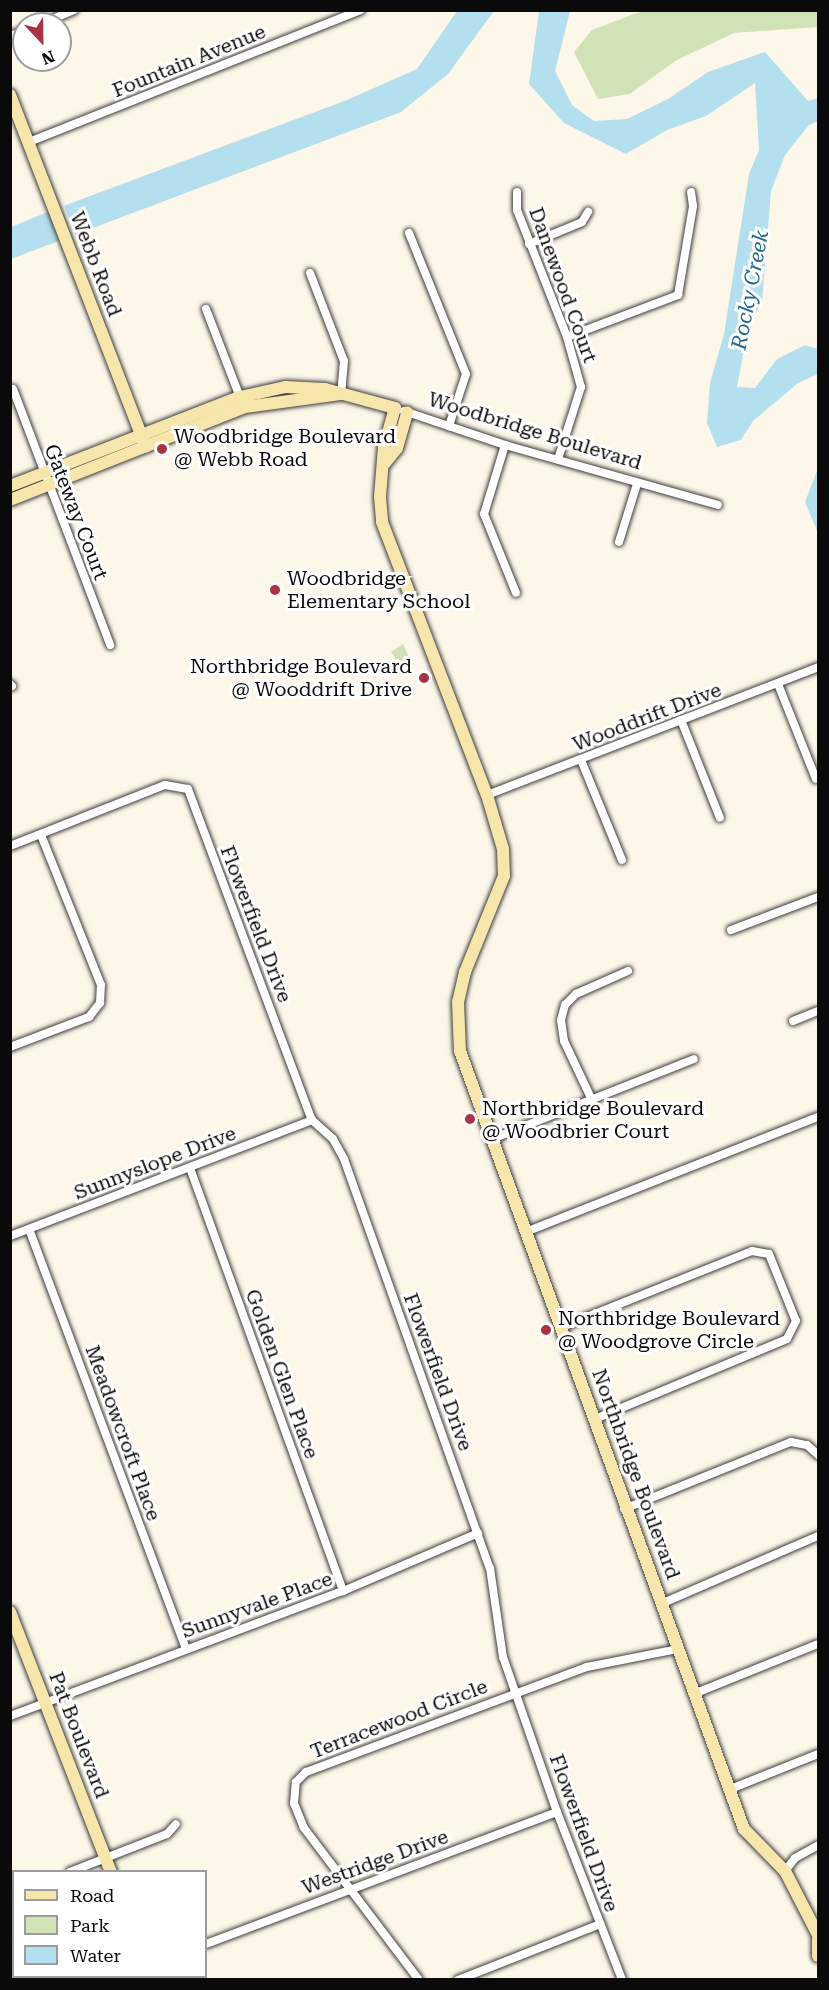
<!DOCTYPE html>
<html>
<head>
<meta charset="utf-8">
<style>
  body { margin:0 }
  #map { position:relative; width:829px; height:1990px; overflow:hidden; background:#fdf7e9; font-family:"Roboto Serif",serif }
  div>[style] { position:absolute }
  .green>* { inset:0; background:#d2e2b7 }
  .water>* { inset:0; background:#b3dfee }
  .pier>* { inset:0; background:#fdf7e9 }
  .roads { filter:drop-shadow(0 0 2px #3d3d3d) drop-shadow(0 0 2px #3d3d3d) }
  .street>* { height:8px; margin:-4px; padding:0 4px; transform-origin:4px; border-radius:4px; background:#fff }
  .secondary>* { height:12px; margin:-6px; padding:0 6px; transform-origin:6px; border-radius:6px; background:#f6e6ab }
  .dots>* { width:16px; height:16px; translate:-50% -50%; box-sizing:border-box; border:3px solid #fff; border-radius:50% }
  span { translate:-50% -50%; white-space:nowrap; text-align:center; line-height:1.15; -webkit-text-stroke:6px #fff; paint-order:stroke }
  .street-label { font-size:20px; color:#0a0a0a }
  .poi-label { font-size:20px; color:#0a0a0a }
  .left { translate:0 -50%; text-align:left }
  .right { translate:-100% -50%; text-align:right }
  .water-label { font-size:21px; color:#22698d; font-style:italic }
  .frame { position:absolute; inset:0; border:12px solid #0a0a0a; pointer-events:none }
  .legend { position:absolute; left:12px; top:1870px; width:195px; height:108px; box-sizing:border-box; background:#fff; border:2px solid #9d9d9d; margin:0; padding:8px 10px; list-style:none; font-size:18px; color:#0a0a0a }
  .legend li { display:flex; align-items:center; gap:12px; height:30px }
  .legend b { width:30px; border:2px solid #9d9d9d }
  .north { position:absolute; left:12px; top:12px; width:60px; height:60px; box-sizing:border-box; background:#fff; border:2px solid #9d9d9d; border-radius:50%; rotate:158deg; font-size:16px; font-weight:700; line-height:24px; text-align:center; color:#0a0a0a }
  .north::after { content:''; display:block; margin:auto; width:21px; height:27px; background:#aa3244; clip-path:polygon(50% 0,100% 100%,50% 72%,0 100%) }
</style>
</head>
<body>
<div id="map">
  <div class="green">
    <i style="clip-path:polygon(642px 11px,818px 11px,818px 27px,734px 33px,675px 61px,630px 94px,598px 99px,574px 52px,592px 30px)"></i>
    <i style="clip-path:polygon(403px 644px,410px 659px,402px 667px,391px 652px)"></i>
  </div>
  <div class="water">
    <i style="clip-path:polygon(457px 11px,494px 11px,448px 74px,401px 112px,69px 237px,58px 208px,347px 100px,417px 69px)"></i>
    <i style="clip-path:polygon(539px 11px,570px 11px,555px 71px,572px 105px,594px 121px,627px 119px,668px 99px,708px 72px,765px 52px,808px 101px,818px 98px,818px 121px,809px 125px,785px 155px,771px 191px,762px 302px,748px 328px,737px 387px,755px 388px,777px 359px,805px 345px,818px 349px,818px 374px,798px 383px,753px 421px,741px 440px,717px 447px,707px 423px,710px 383px,724px 334px,749px 174px,759px 150px,755px 83px,706px 116px,667px 130px,626px 154px,564px 123px,529px 84px)"></i>
    <i style="clip-path:polygon(50px 211px,61px 240px,11px 259px,11px 227px)"></i>
    <i style="clip-path:polygon(818px 468px,818px 533px,805px 502px)"></i>
  </div>
  <div class="pier">
    <i style="clip-path:polygon(64px 205px,76px 237px,69px 240px,55px 209px)"></i>
  </div>
  <div class="roads">
    <div class="street">
      <i style="left:41px;top:24px;width:36px;rotate:-23deg"></i>
      <i style="left:10px;top:36px;width:15px;rotate:-20deg"></i>
      <i style="left:29px;top:142px;width:357px;rotate:-21.7deg"></i>
      <i style="left:517px;top:192px;width:18px;rotate:90deg"></i>
      <i style="left:517px;top:210px;width:136px;rotate:68.5deg"></i>
      <i style="left:567px;top:337px;width:52px;rotate:74.4deg"></i>
      <i style="left:581px;top:387px;width:76px;rotate:107.7deg"></i>
      <i style="left:409px;top:233px;width:152px;rotate:68deg"></i>
      <i style="left:466px;top:374px;width:55px;rotate:108.1deg"></i>
      <i style="left:529px;top:244px;width:57px;rotate:-22.5deg"></i>
      <i style="left:582px;top:222px;width:12px;rotate:-59deg"></i>
      <i style="left:310px;top:273px;width:94px;rotate:68.9deg"></i>
      <i style="left:344px;top:361px;width:32px;rotate:95deg"></i>
      <i style="left:206px;top:309px;width:94px;rotate:68.9deg"></i>
      <i style="left:567px;top:337px;width:119px;rotate:-20.7deg"></i>
      <i style="left:678px;top:295px;width:90px;rotate:-80.4deg"></i>
      <i style="left:693px;top:206px;width:14px;rotate:-98deg"></i>
      <i style="left:13px;top:389px;width:274px;rotate:69.2deg"></i>
      <i style="left:404px;top:411px;width:107px;rotate:18.6deg"></i>
      <i style="left:505px;top:445px;width:221px;rotate:15.7deg"></i>
      <i style="left:505px;top:445px;width:72px;rotate:106.9deg"></i>
      <i style="left:484px;top:514px;width:85px;rotate:67.9deg"></i>
      <i style="left:619px;top:542px;width:61px;rotate:-72.8deg"></i>
      <i style="left:10px;top:684px;width:3px;rotate:45deg"></i>
      <i style="left:778px;top:684px;width:102px;rotate:68.2deg"></i>
      <i style="left:681px;top:720px;width:105px;rotate:68.3deg"></i>
      <i style="left:581px;top:760px;width:108px;rotate:67.7deg"></i>
      <i style="left:487px;top:795px;width:355px;rotate:-21.1deg"></i>
      <i style="left:10px;top:846px;width:167px;rotate:-21.5deg"></i>
      <i style="left:165px;top:785px;width:23px;rotate:10deg"></i>
      <i style="left:188px;top:789px;width:353px;rotate:69.5deg"></i>
      <i style="left:312px;top:1120px;width:28px;rotate:42deg"></i>
      <i style="left:333px;top:1139px;width:23px;rotate:61deg"></i>
      <i style="left:344px;top:1159px;width:434px;rotate:70.4deg"></i>
      <i style="left:490px;top:1568px;width:90px;rotate:81.7deg"></i>
      <i style="left:503px;top:1657px;width:164px;rotate:70.8deg"></i>
      <i style="left:557px;top:1812px;width:180px;rotate:68.8deg"></i>
      <i style="left:731px;top:930px;width:93px;rotate:-20.8deg"></i>
      <i style="left:793px;top:1021px;width:27px;rotate:-22deg"></i>
      <i style="left:10px;top:1047px;width:85px;rotate:-20.8deg"></i>
      <i style="left:89px;top:1017px;width:18px;rotate:-52deg"></i>
      <i style="left:100px;top:1003px;width:18px;rotate:-87deg"></i>
      <i style="left:101px;top:985px;width:162px;rotate:-111.8deg"></i>
      <i style="left:591px;top:1098px;width:63px;rotate:-115.3deg"></i>
      <i style="left:564px;top:1041px;width:21px;rotate:-98deg"></i>
      <i style="left:561px;top:1020px;width:16px;rotate:-75deg"></i>
      <i style="left:565px;top:1005px;width:16px;rotate:-45deg"></i>
      <i style="left:576px;top:994px;width:57px;rotate:-23.9deg"></i>
      <i style="left:492px;top:1139px;width:217px;rotate:-21.6deg"></i>
      <i style="left:190px;top:1168px;width:450px;rotate:70.1deg"></i>
      <i style="left:29px;top:1229px;width:447px;rotate:69.5deg"></i>
      <i style="left:528px;top:1231px;width:312px;rotate:-21.5deg"></i>
      <i style="left:10px;top:1236px;width:324px;rotate:-21deg"></i>
      <i style="left:562px;top:1327px;width:205px;rotate:-21.8deg"></i>
      <i style="left:752px;top:1251px;width:17px;rotate:10deg"></i>
      <i style="left:769px;top:1254px;width:72px;rotate:68.1deg"></i>
      <i style="left:796px;top:1321px;width:20px;rotate:117deg"></i>
      <i style="left:787px;top:1339px;width:208px;rotate:157.4deg"></i>
      <i style="left:624px;top:1509px;width:180px;rotate:-21.9deg"></i>
      <i style="left:791px;top:1442px;width:16px;rotate:11deg"></i>
      <i style="left:807px;top:1445px;width:15px;rotate:42deg"></i>
      <i style="left:663px;top:1603px;width:169px;rotate:-23.4deg"></i>
      <i style="left:696px;top:1693px;width:131px;rotate:-21.9deg"></i>
      <i style="left:10px;top:1716px;width:356px;rotate:-20.6deg"></i>
      <i style="left:343px;top:1591px;width:147px;rotate:-23.2deg"></i>
      <i style="left:728px;top:1790px;width:97px;rotate:-21.8deg"></i>
      <i style="left:785px;top:1871px;width:16px;rotate:-52deg"></i>
      <i style="left:795px;top:1858px;width:26px;rotate:-29deg"></i>
      <i style="left:70px;top:1872px;width:104px;rotate:-21.4deg"></i>
      <i style="left:167px;top:1834px;width:13px;rotate:-48deg"></i>
      <i style="left:10px;top:1893px;width:4px;rotate:-14deg"></i>
      <i style="left:206px;top:1944px;width:375px;rotate:-20.6deg"></i>
      <i style="left:419px;top:1980px;width:191px;rotate:-127.1deg"></i>
      <i style="left:304px;top:1828px;width:27px;rotate:-112deg"></i>
      <i style="left:294px;top:1803px;width:21px;rotate:-85deg"></i>
      <i style="left:296px;top:1782px;width:14px;rotate:-45deg"></i>
      <i style="left:306px;top:1772px;width:300px;rotate:-20.5deg"></i>
      <i style="left:587px;top:1667px;width:93px;rotate:-11.2deg"></i>
      <i style="left:458px;top:1980px;width:153px;rotate:-21.5deg"></i>
    </div>
    <div class="secondary">
      <i style="left:10px;top:95px;width:377px;rotate:68.9deg"></i>
      <i style="left:385px;top:463px;width:19px;rotate:-51deg"></i>
      <i style="left:397px;top:448px;width:37px;rotate:-74deg"></i>
      <i style="left:10px;top:486px;width:247px;rotate:-21.2deg"></i>
      <i style="left:240px;top:397px;width:46px;rotate:-12.5deg"></i>
      <i style="left:285px;top:387px;width:40px;rotate:2.9deg"></i>
      <i style="left:325px;top:389px;width:73px;rotate:15.2deg"></i>
      <i style="left:395px;top:408px;width:41px;rotate:105.8deg"></i>
      <i style="left:384px;top:447px;width:50px;rotate:94.6deg"></i>
      <i style="left:380px;top:497px;width:25px;rotate:85deg"></i>
      <i style="left:382px;top:522px;width:292px;rotate:69deg"></i>
      <i style="left:487px;top:795px;width:56px;rotate:73.5deg"></i>
      <i style="left:503px;top:849px;width:27px;rotate:88deg"></i>
      <i style="left:504px;top:876px;width:104px;rotate:112.1deg"></i>
      <i style="left:465px;top:972px;width:31px;rotate:103deg"></i>
      <i style="left:458px;top:1002px;width:49px;rotate:87.7deg"></i>
      <i style="left:460px;top:1051px;width:828px;rotate:69.95deg"></i>
      <i style="left:744px;top:1829px;width:59px;rotate:45.7deg"></i>
      <i style="left:785px;top:1871px;width:72px;rotate:62.7deg"></i>
      <i style="left:10px;top:500px;width:253px;rotate:-21.6deg"></i>
      <i style="left:245px;top:407px;width:96px;rotate:-7.8deg"></i>
      <i style="left:10px;top:1612px;width:279px;rotate:68.8deg"></i>
      <i style="left:818px;top:1939px;width:17px;rotate:90deg"></i>
      <i style="left:150px;top:1976px;width:4px;rotate:76deg"></i>
    </div>
  </div>
  <div class="dots">
    <i style="left:162px;top:449px;background:#aa3244"></i>
    <i style="left:275px;top:590px;background:#aa3244"></i>
    <i style="left:424px;top:678px;background:#aa3244"></i>
    <i style="left:470px;top:1119px;background:#aa3244"></i>
    <i style="left:546px;top:1330px;background:#aa3244"></i>
  </div>
  <div class="street-label">
    <span style="left:189px;top:61px;rotate:-22deg">Fountain Avenue</span>
    <span style="left:96px;top:264px;rotate:69deg">Webb Road</span>
    <span style="left:563px;top:285px;rotate:70deg">Danewood Court</span>
    <span style="left:535px;top:431px;rotate:17deg">Woodbridge Boulevard</span>
    <span style="left:76px;top:512px;rotate:69deg">Gateway Court</span>
    <span style="left:647px;top:717px;rotate:-21deg">Wooddrift Drive</span>
    <span style="left:256px;top:924px;rotate:69deg">Flowerfield Drive</span>
    <span style="left:155px;top:1163px;rotate:-21deg">Sunnyslope Drive</span>
    <span style="left:438px;top:1372px;rotate:70deg">Flowerfield Drive</span>
    <span style="left:282px;top:1374px;rotate:70deg">Golden Glen Place</span>
    <span style="left:123px;top:1433px;rotate:70deg">Meadowcroft Place</span>
    <span style="left:636px;top:1474px;rotate:70deg">Northbridge Boulevard</span>
    <span style="left:257px;top:1605px;rotate:-20deg">Sunnyvale Place</span>
    <span style="left:399px;top:1719px;rotate:-21deg">Terracewood Circle</span>
    <span style="left:79px;top:1735px;rotate:69deg">Pat Boulevard</span>
    <span style="left:584px;top:1833px;rotate:70deg">Flowerfield Drive</span>
    <span style="left:375px;top:1862px;rotate:-20deg">Westridge Drive</span>
  </div>
  <div class="poi-label">
    <span class="left" style="left:174px;top:448px">Woodbridge Boulevard<br>@ Webb Road</span>
    <span class="left" style="left:287px;top:590px">Woodbridge<br>Elementary School</span>
    <span class="right" style="left:412px;top:678px">Northbridge Boulevard<br>@ Wooddrift Drive</span>
    <span class="left" style="left:482px;top:1120px">Northbridge Boulevard<br>@ Woodbrier Court</span>
    <span class="left" style="left:558px;top:1330px">Northbridge Boulevard<br>@ Woodgrove Circle</span>
  </div>
  <div class="water-label">
    <span style="left:750px;top:290px;rotate:-79deg">Rocky Creek</span>
  </div>
  <div class="frame"></div>
  <ul class="legend">
  <li><b style="height:8px;background:#f6e6ab"></b>Road</li>
  <li><b style="height:16px;background:#d2e2b7"></b>Park</li>
  <li><b style="height:16px;background:#b3dfee"></b>Water</li>
  </ul>
  <div class="north">N</div>
</div>
</body>
</html>
